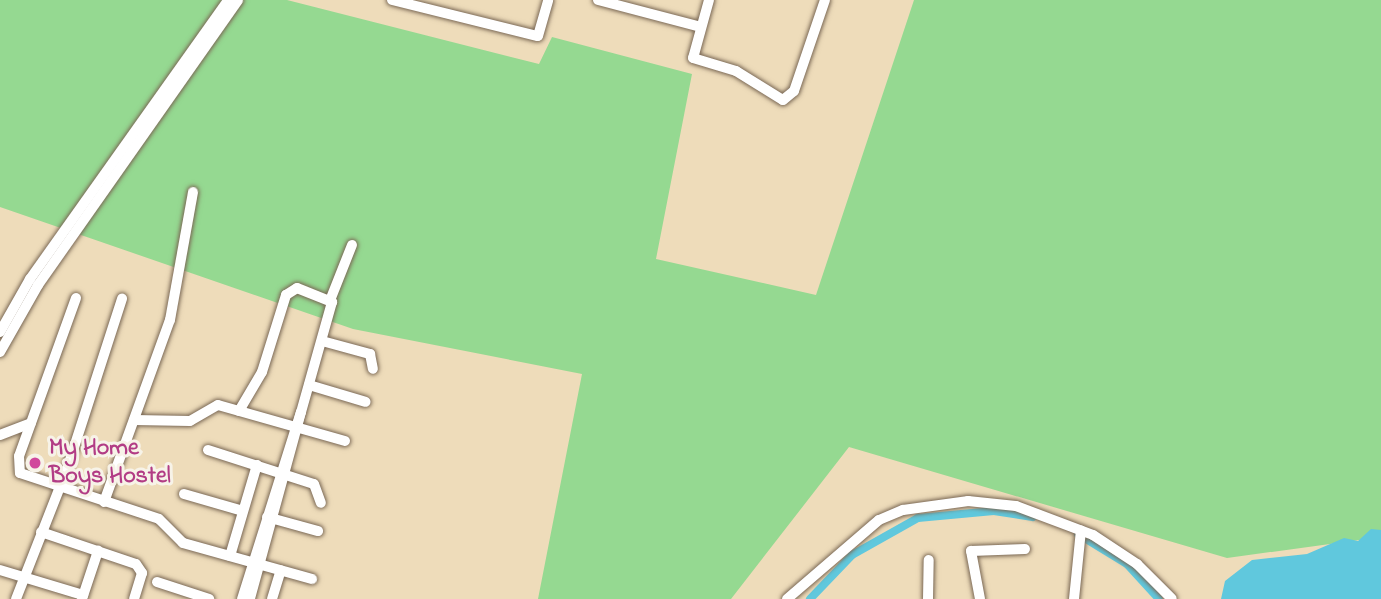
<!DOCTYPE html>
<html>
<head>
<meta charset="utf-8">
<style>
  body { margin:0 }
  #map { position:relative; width:1381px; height:599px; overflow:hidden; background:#eedcba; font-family:"Indie Flower",sans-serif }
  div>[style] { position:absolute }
  .green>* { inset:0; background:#95d991 }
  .water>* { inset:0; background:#60c8dd }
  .canal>* { height:8px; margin:-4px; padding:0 4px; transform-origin:4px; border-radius:4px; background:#60c8dd }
  .roads { filter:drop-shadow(0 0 2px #7a6855) drop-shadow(0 0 2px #7a6855) }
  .minor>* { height:10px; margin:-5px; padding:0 5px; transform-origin:5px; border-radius:5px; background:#fff }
  .dots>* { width:19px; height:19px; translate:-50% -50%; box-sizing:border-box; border:4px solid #f7f3e8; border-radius:50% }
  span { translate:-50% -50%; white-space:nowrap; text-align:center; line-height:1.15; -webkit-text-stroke:6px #f7f3e8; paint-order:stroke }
  .hotel-label { font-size:24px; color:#b23c85; font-weight:700 }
  .left { translate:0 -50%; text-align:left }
</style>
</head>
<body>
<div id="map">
  <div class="green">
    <i style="clip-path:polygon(0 0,287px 0,539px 64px,552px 37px,692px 74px,656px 259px,816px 295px,914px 0,1381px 0,1381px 537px,1227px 558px,849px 447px,731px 599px,538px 599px,582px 374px,353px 329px,0 207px)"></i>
  </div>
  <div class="water">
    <i style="clip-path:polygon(1371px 529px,1381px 530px,1381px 599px,1221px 599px,1225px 581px,1252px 560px,1307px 554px,1344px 538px,1358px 541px)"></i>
  </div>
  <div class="canal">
    <i style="left:1078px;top:534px;width:57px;rotate:31.5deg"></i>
    <i style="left:1127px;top:564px;width:47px;rotate:47.6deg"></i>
    <i style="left:810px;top:599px;width:61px;rotate:-46.3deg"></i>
    <i style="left:852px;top:555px;width:76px;rotate:-29.3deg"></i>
    <i style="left:918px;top:518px;width:76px;rotate:-5.3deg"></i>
    <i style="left:994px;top:511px;width:39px;rotate:9deg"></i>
  </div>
  <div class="roads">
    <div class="minor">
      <i style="left:392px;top:0;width:150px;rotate:13.9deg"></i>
      <i style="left:538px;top:36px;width:37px;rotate:-74deg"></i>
      <i style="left:598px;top:0;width:106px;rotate:14.7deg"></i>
      <i style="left:709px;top:0;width:60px;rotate:105.4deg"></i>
      <i style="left:693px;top:58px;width:45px;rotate:16.8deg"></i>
      <i style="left:736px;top:71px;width:55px;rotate:31.7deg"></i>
      <i style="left:783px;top:100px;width:14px;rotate:-39deg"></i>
      <i style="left:794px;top:91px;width:96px;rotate:-71.2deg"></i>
      <i style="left:76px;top:298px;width:168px;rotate:109.8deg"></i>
      <i style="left:19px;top:456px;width:17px;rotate:87deg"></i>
      <i style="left:20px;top:473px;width:146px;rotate:18.3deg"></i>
      <i style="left:159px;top:519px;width:34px;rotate:45deg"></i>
      <i style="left:183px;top:543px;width:134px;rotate:15.6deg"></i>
      <i style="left:331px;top:298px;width:57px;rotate:-68.4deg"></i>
      <i style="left:0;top:332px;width:61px;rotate:-60.5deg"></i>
      <i style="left:30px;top:279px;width:342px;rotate:-54.6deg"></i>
      <i style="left:322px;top:341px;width:50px;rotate:15.2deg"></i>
      <i style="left:370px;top:354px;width:15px;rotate:79deg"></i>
      <i style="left:0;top:352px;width:77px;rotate:-60.4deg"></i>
      <i style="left:38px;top:285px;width:348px;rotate:-54.9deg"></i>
      <i style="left:309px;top:385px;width:59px;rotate:16.6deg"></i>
      <i style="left:239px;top:411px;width:45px;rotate:-59.5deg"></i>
      <i style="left:262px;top:372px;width:81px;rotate:-72.7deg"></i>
      <i style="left:286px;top:295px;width:13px;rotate:-32deg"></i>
      <i style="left:297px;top:288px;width:38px;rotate:22deg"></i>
      <i style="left:332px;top:302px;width:114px;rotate:105.7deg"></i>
      <i style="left:134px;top:420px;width:56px;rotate:1deg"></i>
      <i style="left:190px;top:421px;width:32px;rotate:-30deg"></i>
      <i style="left:218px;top:405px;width:132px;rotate:15.8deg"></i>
      <i style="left:0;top:435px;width:33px;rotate:-21deg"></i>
      <i style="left:208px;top:450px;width:111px;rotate:17.8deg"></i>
      <i style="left:314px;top:484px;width:20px;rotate:70deg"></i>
      <i style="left:184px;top:494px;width:61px;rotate:16.1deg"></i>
      <i style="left:104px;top:502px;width:194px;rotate:-70.1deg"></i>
      <i style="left:170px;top:320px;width:130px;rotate:-79.8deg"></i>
      <i style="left:267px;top:517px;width:53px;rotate:15.4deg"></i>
      <i style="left:41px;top:532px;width:100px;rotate:18.6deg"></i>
      <i style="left:136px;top:564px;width:11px;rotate:56deg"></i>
      <i style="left:142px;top:573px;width:27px;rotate:107deg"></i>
      <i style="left:230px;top:556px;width:95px;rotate:-73.5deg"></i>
      <i style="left:0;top:570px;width:87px;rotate:16.8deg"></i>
      <i style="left:157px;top:582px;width:55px;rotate:18.1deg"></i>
      <i style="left:16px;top:599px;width:143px;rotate:-68.6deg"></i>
      <i style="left:68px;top:466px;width:176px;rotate:-72.1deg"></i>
      <i style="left:82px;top:599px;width:51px;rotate:-71.6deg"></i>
      <i style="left:242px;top:599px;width:196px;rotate:-72.5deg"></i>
      <i style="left:301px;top:412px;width:194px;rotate:105.3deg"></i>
      <i style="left:272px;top:599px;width:30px;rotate:-73deg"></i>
      <i style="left:787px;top:599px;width:121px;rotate:-40.7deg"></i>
      <i style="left:879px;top:520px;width:26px;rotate:-23deg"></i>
      <i style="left:903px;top:510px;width:66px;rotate:-7.9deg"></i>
      <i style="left:968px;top:501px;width:48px;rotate:5.9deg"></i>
      <i style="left:1016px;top:506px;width:82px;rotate:20.6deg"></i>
      <i style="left:1093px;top:535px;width:53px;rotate:33.4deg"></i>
      <i style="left:1137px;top:564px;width:49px;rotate:45deg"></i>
      <i style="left:928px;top:599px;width:39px;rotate:-89deg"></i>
      <i style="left:980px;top:599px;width:49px;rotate:-100.6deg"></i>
      <i style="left:971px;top:551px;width:54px;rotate:-2.1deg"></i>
      <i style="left:1074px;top:599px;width:69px;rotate:-84.2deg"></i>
    </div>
  </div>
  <div class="dots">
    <i style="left:35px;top:463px;background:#d1479c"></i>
  </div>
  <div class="hotel-label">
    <span class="left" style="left:49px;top:463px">My Home<br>Boys Hostel</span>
  </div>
</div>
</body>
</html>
